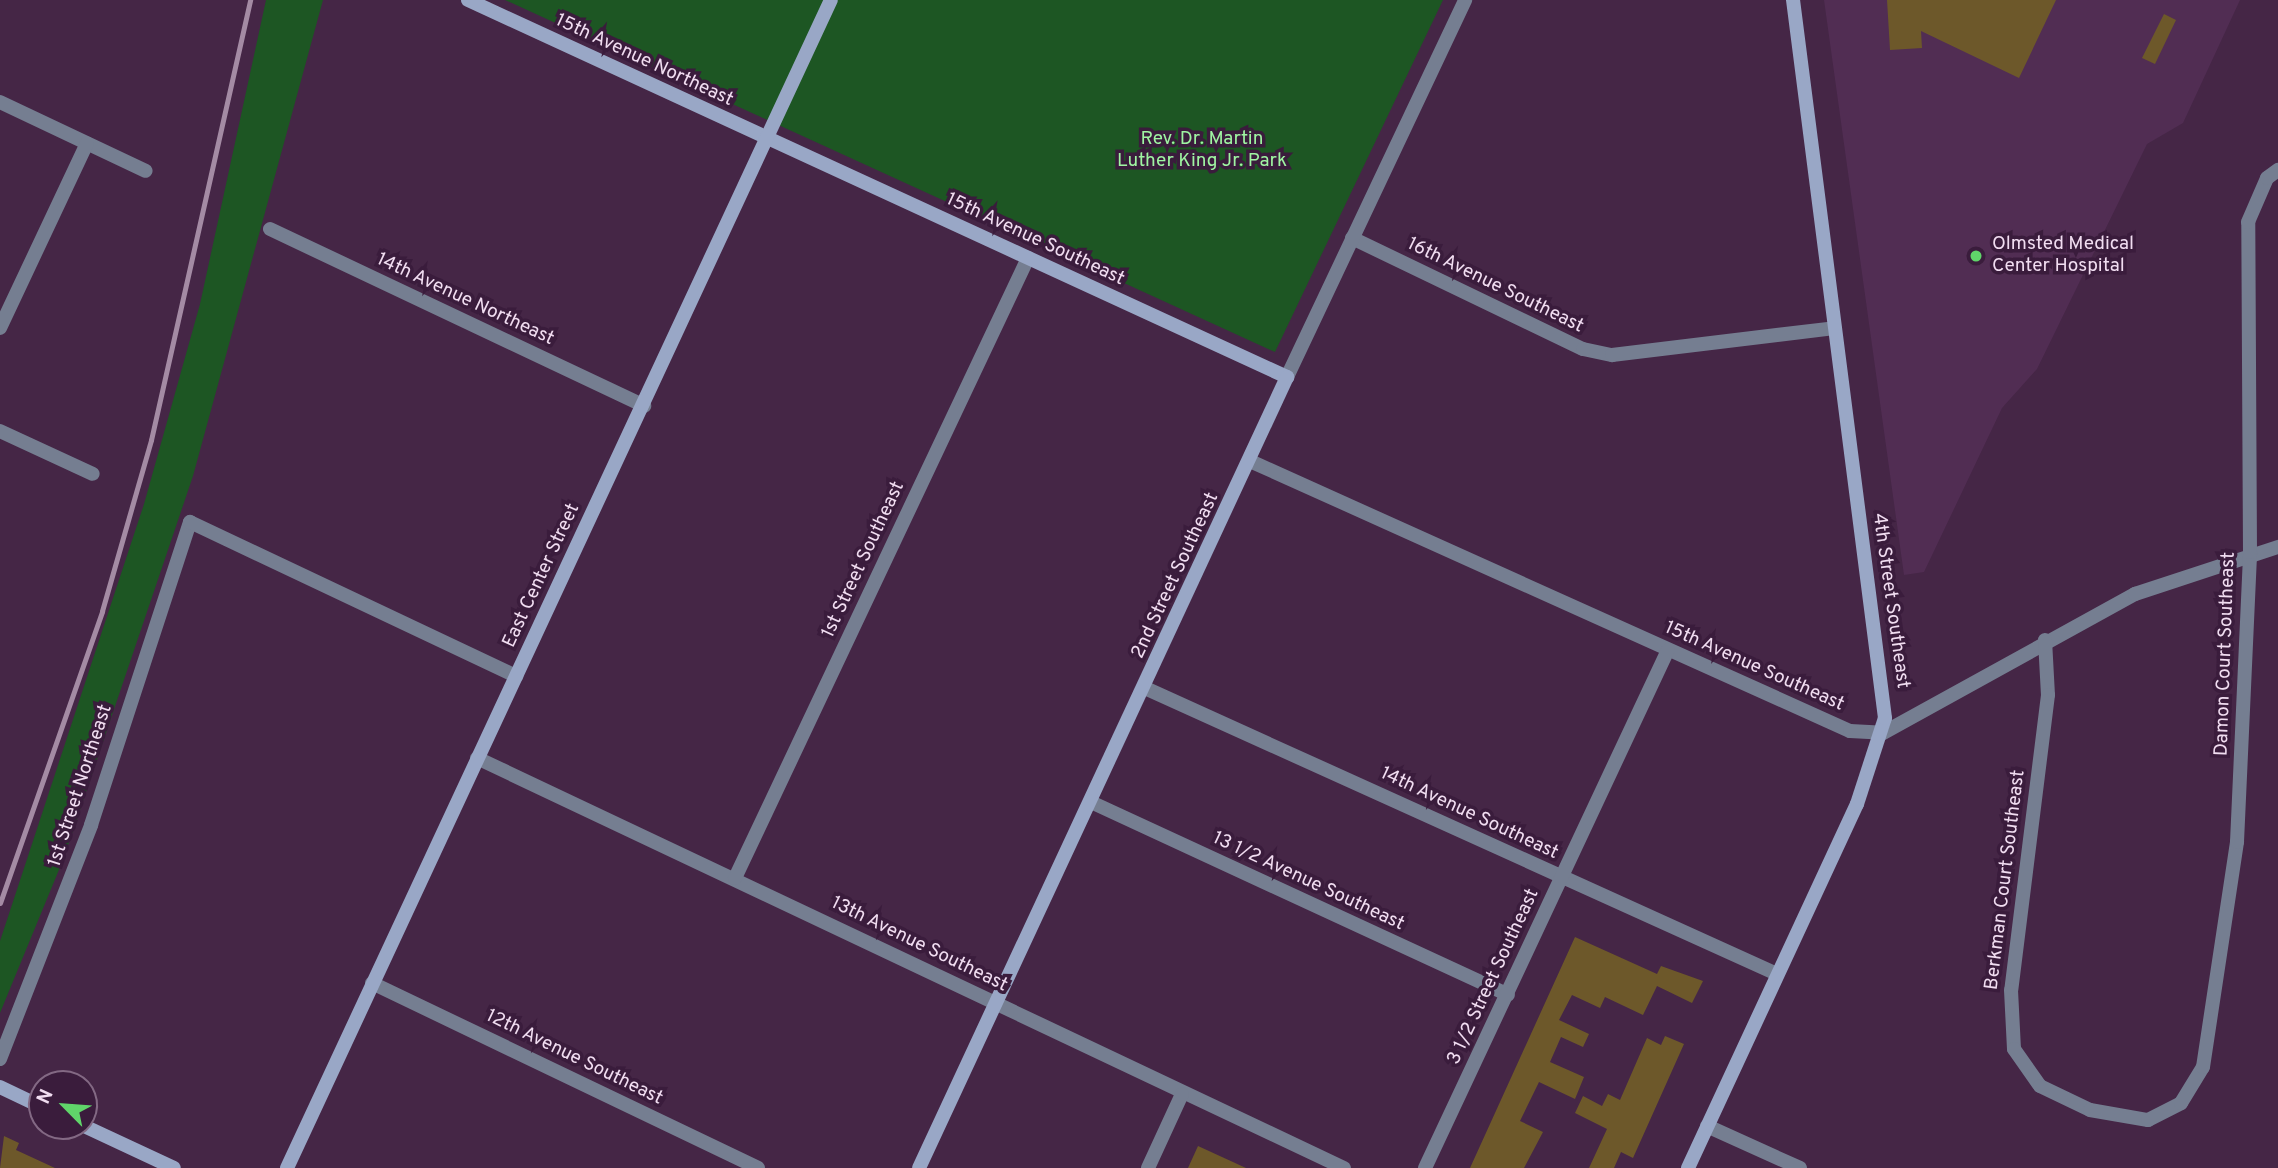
<!DOCTYPE html>
<html>
<head>
<meta charset="utf-8">
<style>
  body { margin:0 }
  #map { position:relative; width:2278px; height:1168px; overflow:hidden; background:#452646; font-family:Overpass,sans-serif }
  div>[style] { position:absolute }
  .built>* { inset:0; background:#512d53 }
  .green>* { inset:0; background:#1d5623 }
  .building>* { inset:0; background:#6d582a }
  .street>* { height:14px; margin:-7px; padding:0 7px; transform-origin:7px; border-radius:7px; background:#757e91 }
  .secondary>* { height:14px; margin:-7px; padding:0 7px; transform-origin:7px; border-radius:7px; background:#99a7c6 }
  .rail>* { height:5px; margin:-2.5px; padding:0 2.5px; transform-origin:2.5px; border-radius:2.5px; background:#a48ba4 }
  .dots>* { width:19px; height:19px; translate:-50% -50%; box-sizing:border-box; border:4px solid #3a1c3c; border-radius:50% }
  span { translate:-50% -50%; white-space:nowrap; text-align:center; line-height:1.15; -webkit-text-stroke:7px #3a1c3c; paint-order:stroke }
  .street-label { font-size:19px; color:#f1ddf1 }
  .park-label { font-size:19px; color:#9ff5a2 }
  .poi-label { font-size:19px; color:#f1ddf1 }
  .left { translate:0 -50%; text-align:left }
  .north { position:absolute; left:28px; top:1070px; width:70px; height:70px; box-sizing:border-box; background:#3a1c3c; border:2px solid #836984; border-radius:50%; rotate:295deg; font-size:19px; font-weight:700; line-height:28px; text-align:center; color:#f1ddf1 }
  .north::after { content:''; display:block; margin:auto; width:24px; height:32px; background:#60d56a; clip-path:polygon(50% 0,100% 100%,50% 72%,0 100%) }
</style>
</head>
<body>
<div id="map">
  <div class="built">
    <i style="clip-path:polygon(1824px 0,2240px 0,2183px 123px,2147px 144px,2037px 369px,2002px 408px,1924px 572px,1904px 575px)"></i>
  </div>
  <div class="green">
    <i style="clip-path:polygon(266px 0,323px 0,193px 476px,63px 860px,0 1013px,0 941px,144px 504px,200px 304px)"></i>
    <i style="clip-path:polygon(505px 0,1443px 0,1275px 352px)"></i>
  </div>
  <div class="building">
    <i style="clip-path:polygon(1887px 0,2056px 0,2019px 78px,1921px 31px,1922px 48px,1890px 50px)"></i>
    <i style="clip-path:polygon(2164px 14px,2176px 20px,2155px 64px,2142px 58px)"></i>
    <i style="clip-path:polygon(1575px 937px,1657px 974px,1661px 966px,1703px 981px,1692px 1003px,1657px 986px,1643px 1015px,1605px 997px,1600px 1008px,1572px 995px,1559px 1020px,1589px 1034px,1583px 1047px,1561px 1037px,1550px 1062px,1584px 1077px,1575px 1099px,1539px 1082px,1520px 1121px,1543px 1132px,1524px 1168px,1470px 1168px)"></i>
    <i style="clip-path:polygon(1665px 1036px,1684px 1044px,1633px 1158px,1621px 1152px,1614px 1168px,1589px 1168px,1607px 1129px,1575px 1113px,1583px 1096px,1602px 1106px,1608px 1094px,1620px 1100px,1647px 1038px,1661px 1045px)"></i>
    <i style="clip-path:polygon(4px 1136px,19px 1143px,16px 1150px,55px 1168px,0 1168px)"></i>
    <i style="clip-path:polygon(1198px 1146px,1246px 1168px,1188px 1168px)"></i>
  </div>
  <div class="street">
    <i style="left:0;top:102px;width:161px;rotate:25.3deg"></i>
    <i style="left:270px;top:229px;width:414px;rotate:25.3deg"></i>
    <i style="left:1352px;top:238px;width:256px;rotate:25.7deg"></i>
    <i style="left:1583px;top:349px;width:30px;rotate:12deg"></i>
    <i style="left:1612px;top:355px;width:224px;rotate:-6.9deg"></i>
    <i style="left:0;top:328px;width:204px;rotate:-64.8deg"></i>
    <i style="left:1287px;top:377px;width:417px;rotate:-64.7deg"></i>
    <i style="left:0;top:431px;width:102px;rotate:24.8deg"></i>
    <i style="left:1250px;top:461px;width:658px;rotate:24.23deg"></i>
    <i style="left:1850px;top:731px;width:33px;rotate:3deg"></i>
    <i style="left:1883px;top:733px;width:288px;rotate:-28.9deg"></i>
    <i style="left:2135px;top:594px;width:151px;rotate:-18.2deg"></i>
    <i style="left:2045px;top:640px;width:55px;rotate:86.9deg"></i>
    <i style="left:2048px;top:695px;width:297px;rotate:97.1deg"></i>
    <i style="left:2011px;top:990px;width:59px;rotate:87.1deg"></i>
    <i style="left:2014px;top:1049px;width:45px;rotate:54.9deg"></i>
    <i style="left:2040px;top:1086px;width:55px;rotate:25.6deg"></i>
    <i style="left:2090px;top:1110px;width:59px;rotate:9.8deg"></i>
    <i style="left:2148px;top:1120px;width:37px;rotate:-27deg"></i>
    <i style="left:2181px;top:1103px;width:42px;rotate:-58.6deg"></i>
    <i style="left:2203px;top:1067px;width:228px;rotate:-81.4deg"></i>
    <i style="left:2237px;top:842px;width:290px;rotate:-87.4deg"></i>
    <i style="left:2250px;top:552px;width:330px;rotate:-90.3deg"></i>
    <i style="left:2248px;top:222px;width:48px;rotate:-66.6deg"></i>
    <i style="left:2267px;top:178px;width:14px;rotate:-36deg"></i>
    <i style="left:1145px;top:688px;width:694px;rotate:24.35deg"></i>
    <i style="left:477px;top:758px;width:959px;rotate:25.31deg"></i>
    <i style="left:1093px;top:803px;width:457px;rotate:24.8deg"></i>
    <i style="left:735px;top:878px;width:686px;rotate:-64.71deg"></i>
    <i style="left:372px;top:983px;width:428px;rotate:25.6deg"></i>
    <i style="left:0;top:1059px;width:251px;rotate:-68.7deg"></i>
    <i style="left:91px;top:825px;width:319px;rotate:-71.9deg"></i>
    <i style="left:190px;top:522px;width:361px;rotate:25.3deg"></i>
    <i style="left:1707px;top:1126px;width:102px;rotate:24.3deg"></i>
    <i style="left:1148px;top:1168px;width:81px;rotate:-65.3deg"></i>
    <i style="left:1425px;top:1168px;width:572px;rotate:-64.87deg"></i>
  </div>
  <div class="secondary">
    <i style="left:468px;top:0;width:902px;rotate:24.72deg"></i>
    <i style="left:1287px;top:377px;width:872px;rotate:114.95deg"></i>
    <i style="left:0;top:1087px;width:47px;rotate:25.5deg"></i>
    <i style="left:84px;top:1126px;width:99px;rotate:25deg"></i>
    <i style="left:287px;top:1168px;width:1288px;rotate:-65.03deg"></i>
    <i style="left:1688px;top:1168px;width:401px;rotate:-65.1deg"></i>
    <i style="left:1857px;top:804px;width:90px;rotate:-72deg"></i>
    <i style="left:1885px;top:718px;width:724px;rotate:-97.3deg"></i>
  </div>
  <div class="rail">
    <i style="left:0;top:903px;width:309px;rotate:-70.7deg"></i>
    <i style="left:102px;top:611px;width:178px;rotate:-74deg"></i>
    <i style="left:151px;top:440px;width:451px;rotate:-77.3deg"></i>
  </div>
  <div class="dots">
    <i style="left:1976px;top:256px;background:#60d56a"></i>
  </div>
  <div class="street-label">
    <span style="left:644px;top:61px;rotate:25deg">15th Avenue Northeast</span>
    <span style="left:1035px;top:240px;rotate:25deg">15th Avenue Southeast</span>
    <span style="left:1495px;top:286px;rotate:26deg">16th Avenue Southeast</span>
    <span style="left:465px;top:300px;rotate:25deg">14th Avenue Northeast</span>
    <span style="left:864px;top:560px;rotate:-65deg">1st Street Southeast</span>
    <span style="left:542px;top:576px;rotate:-65deg">East Center Street</span>
    <span style="left:1176px;top:576px;rotate:-65deg">2nd Street Southeast</span>
    <span style="left:1890px;top:601px;rotate:82deg">4th Street Southeast</span>
    <span style="left:2226px;top:654px;rotate:-88deg">Damon Court Southeast</span>
    <span style="left:1754px;top:667px;rotate:24deg">15th Avenue Southeast</span>
    <span style="left:81px;top:786px;rotate:-72deg">1st Street Northeast</span>
    <span style="left:1469px;top:814px;rotate:25deg">14th Avenue Southeast</span>
    <span style="left:2006px;top:880px;rotate:-83deg">Berkman Court Southeast</span>
    <span style="left:1308px;top:882px;rotate:25deg">13 1/2 Avenue Southeast</span>
    <span style="left:919px;top:945px;rotate:26deg">13th Avenue Southeast</span>
    <span style="left:1494px;top:977px;rotate:-65deg">3 1/2 Street Southeast</span>
    <span style="left:574px;top:1058px;rotate:26deg">12th Avenue Southeast</span>
  </div>
  <div class="park-label">
    <span style="left:1202px;top:151px">Rev. Dr. Martin<br>Luther King Jr. Park</span>
  </div>
  <div class="poi-label">
    <span class="left" style="left:1992px;top:256px">Olmsted Medical<br>Center Hospital</span>
  </div>
  <div class="north">N</div>
</div>
</body>
</html>
